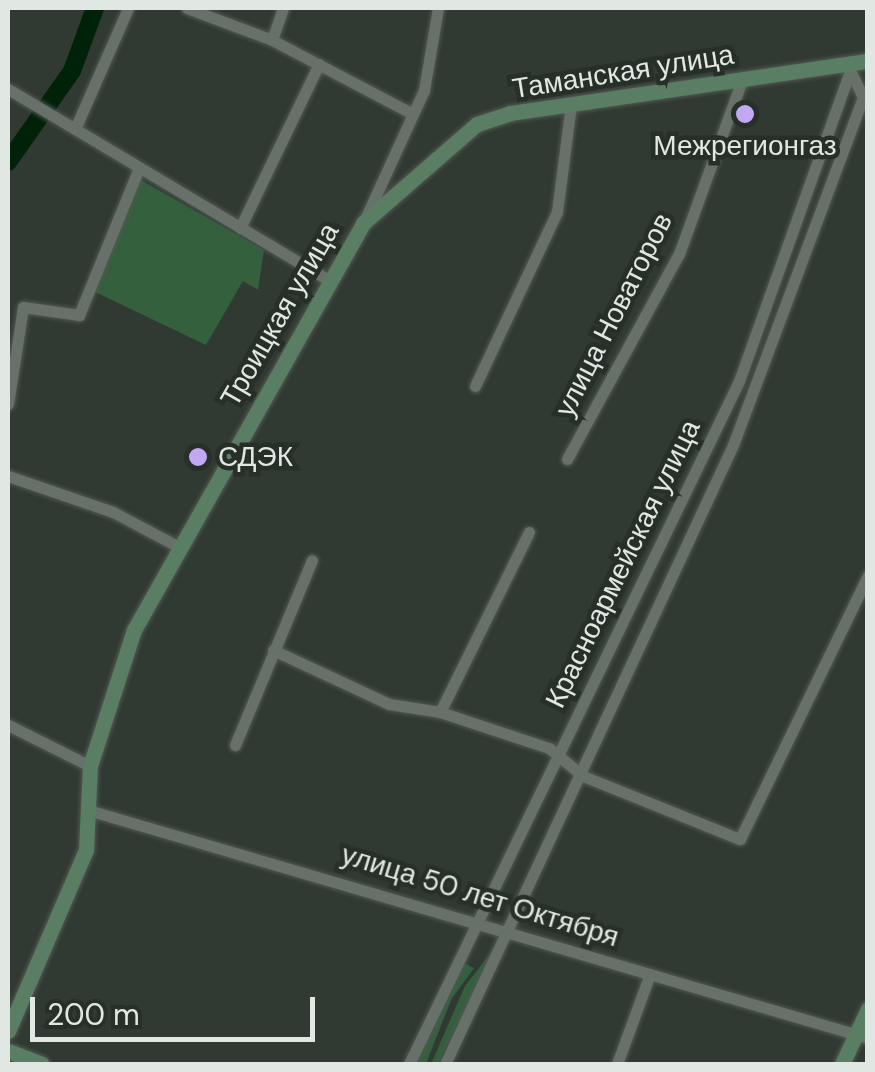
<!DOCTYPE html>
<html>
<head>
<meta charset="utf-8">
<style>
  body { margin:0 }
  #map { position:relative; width:875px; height:1072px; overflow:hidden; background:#303932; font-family:"DM Sans",sans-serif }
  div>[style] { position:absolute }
  .green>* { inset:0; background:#34603e }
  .river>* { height:18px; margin:-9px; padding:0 9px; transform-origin:9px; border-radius:9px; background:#002209 }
  .roads { filter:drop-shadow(0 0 2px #505851) drop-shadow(0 0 2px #505851) }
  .street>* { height:11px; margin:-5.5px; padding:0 5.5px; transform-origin:5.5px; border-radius:5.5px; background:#677169 }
  .secondary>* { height:15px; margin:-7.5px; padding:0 7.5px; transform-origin:7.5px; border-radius:7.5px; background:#597e63 }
  .dots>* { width:28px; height:28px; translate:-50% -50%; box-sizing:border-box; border:5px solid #262f28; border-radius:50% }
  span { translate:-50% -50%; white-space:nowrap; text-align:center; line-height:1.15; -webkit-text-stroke:9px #262f28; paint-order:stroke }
  .street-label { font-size:28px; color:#e1e7e2 }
  .poi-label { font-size:28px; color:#e1e7e2 }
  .left { translate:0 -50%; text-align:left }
  .frame { position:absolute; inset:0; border:10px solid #e1e7e2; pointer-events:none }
  .scale { position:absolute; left:30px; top:997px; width:285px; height:45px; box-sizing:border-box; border:5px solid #e1e7e2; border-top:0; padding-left:12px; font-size:30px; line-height:35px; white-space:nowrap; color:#e1e7e2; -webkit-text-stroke:8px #262f28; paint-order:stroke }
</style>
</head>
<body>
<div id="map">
  <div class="green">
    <i style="clip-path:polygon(139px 179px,264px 250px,258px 290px,243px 281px,206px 345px,93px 291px)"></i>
    <i style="clip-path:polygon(496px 946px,438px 1064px,431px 1064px,465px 986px)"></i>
    <i style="clip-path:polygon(462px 962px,474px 968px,451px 1000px,426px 1064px,413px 1064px)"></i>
  </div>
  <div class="river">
    <i style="left:8px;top:162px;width:111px;rotate:-54.9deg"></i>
    <i style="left:72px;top:71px;width:67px;rotate:-69.9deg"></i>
  </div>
  <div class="roads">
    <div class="street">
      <i style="left:187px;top:8px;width:91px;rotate:20.6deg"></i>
      <i style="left:272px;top:40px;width:159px;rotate:27.7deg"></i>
      <i style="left:272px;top:40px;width:34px;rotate:-71deg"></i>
      <i style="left:8px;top:89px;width:373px;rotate:30.8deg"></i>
      <i style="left:75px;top:129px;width:132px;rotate:-66.3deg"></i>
      <i style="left:365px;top:219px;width:142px;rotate:-65.4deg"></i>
      <i style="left:424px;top:90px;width:83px;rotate:-80.3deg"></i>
      <i style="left:240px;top:228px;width:182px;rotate:-64.3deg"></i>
      <i style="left:475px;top:386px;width:192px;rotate:-64.8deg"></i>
      <i style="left:557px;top:212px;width:109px;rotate:-82.6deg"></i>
      <i style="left:8px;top:404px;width:98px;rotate:-81.2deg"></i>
      <i style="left:23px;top:307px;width:57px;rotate:8.1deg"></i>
      <i style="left:79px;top:315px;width:159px;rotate:-67.8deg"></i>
      <i style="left:567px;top:459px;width:234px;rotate:-61.4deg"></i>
      <i style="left:679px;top:254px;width:185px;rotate:-70.1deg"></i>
      <i style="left:8px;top:476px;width:111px;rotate:18.9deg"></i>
      <i style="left:113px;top:512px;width:75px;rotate:27.9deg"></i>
      <i style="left:529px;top:532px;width:201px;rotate:116.3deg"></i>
      <i style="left:440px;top:712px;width:115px;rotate:18.3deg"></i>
      <i style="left:549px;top:748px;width:44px;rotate:39.5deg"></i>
      <i style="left:583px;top:776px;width:169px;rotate:21.9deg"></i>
      <i style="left:740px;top:839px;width:293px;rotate:-64.1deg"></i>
      <i style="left:273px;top:650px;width:128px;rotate:25deg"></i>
      <i style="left:389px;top:704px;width:52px;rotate:8.9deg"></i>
      <i style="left:8px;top:725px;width:92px;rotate:26.6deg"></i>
      <i style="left:235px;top:745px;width:200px;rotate:-67.4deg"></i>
      <i style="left:88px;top:810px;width:813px;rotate:16.29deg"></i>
      <i style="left:409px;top:1064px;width:759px;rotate:-64.21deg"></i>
      <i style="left:739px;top:381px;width:339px;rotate:-70.3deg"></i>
      <i style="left:445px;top:1064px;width:683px;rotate:-65.05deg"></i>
      <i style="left:733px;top:445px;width:371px;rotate:-69.5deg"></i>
      <i style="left:863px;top:97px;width:25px;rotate:-116deg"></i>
      <i style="left:617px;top:1064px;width:96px;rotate:-69.9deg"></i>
    </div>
    <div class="secondary">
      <i style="left:8px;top:1031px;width:197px;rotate:-66.7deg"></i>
      <i style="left:86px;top:850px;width:84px;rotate:-87.3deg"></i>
      <i style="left:90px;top:766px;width:143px;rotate:-72.1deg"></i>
      <i style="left:134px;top:630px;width:467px;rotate:-60.6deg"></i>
      <i style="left:363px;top:223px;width:151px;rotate:-41deg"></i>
      <i style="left:477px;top:124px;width:35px;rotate:-18deg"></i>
      <i style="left:510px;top:113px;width:362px;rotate:-8.3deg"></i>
      <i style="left:8px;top:1051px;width:36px;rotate:21deg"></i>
      <i style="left:842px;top:1064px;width:61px;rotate:-64.7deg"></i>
    </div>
  </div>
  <div class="dots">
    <i style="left:745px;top:114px;background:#c2a8f2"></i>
    <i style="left:198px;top:457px;background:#c2a8f2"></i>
  </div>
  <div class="street-label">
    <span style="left:623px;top:72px;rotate:-9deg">Таманская улица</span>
    <span style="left:280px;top:315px;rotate:-60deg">Троицкая улица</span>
    <span style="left:614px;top:315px;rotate:-63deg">улица Новаторов</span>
    <span style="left:623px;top:564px;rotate:-64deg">Красноармейская улица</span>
    <span style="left:480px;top:896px;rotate:17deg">улица 50 лет Октября</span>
  </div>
  <div class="poi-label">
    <span style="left:745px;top:146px">Межрегионгаз</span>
    <span class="left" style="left:218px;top:457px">СДЭК</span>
  </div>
  <div class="frame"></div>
  <div class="scale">200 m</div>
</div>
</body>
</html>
